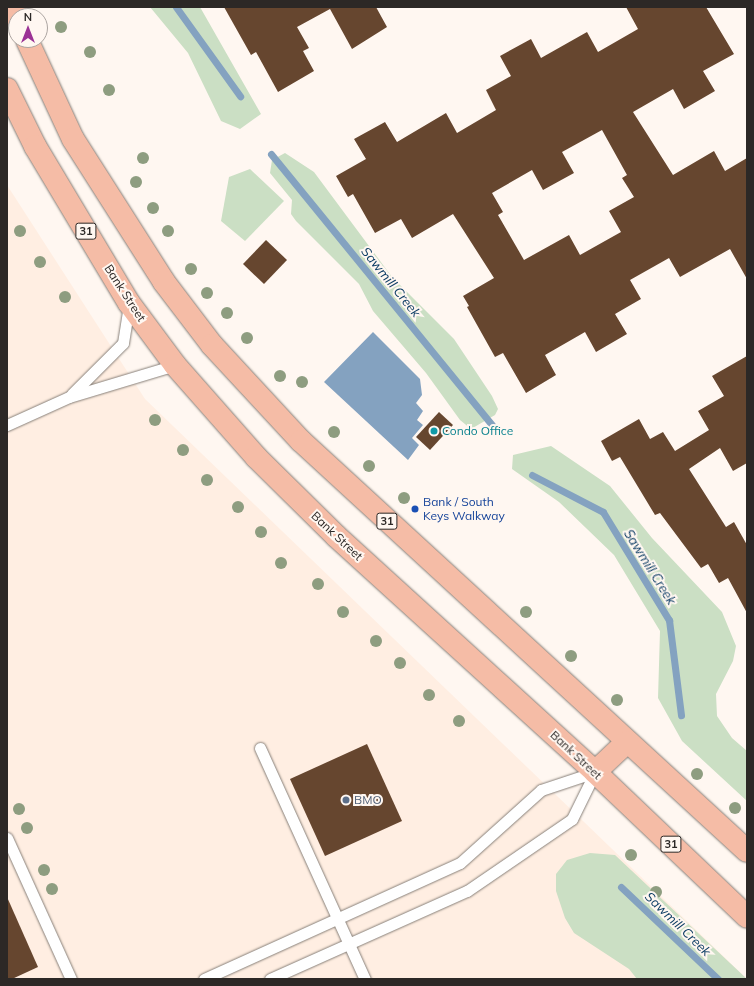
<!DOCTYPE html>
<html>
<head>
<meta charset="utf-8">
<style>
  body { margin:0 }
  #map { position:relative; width:754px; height:986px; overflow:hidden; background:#fff7f1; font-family:Mulish,sans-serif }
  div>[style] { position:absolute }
  .built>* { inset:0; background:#ffeee2 }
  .green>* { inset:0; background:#cbdfc4 }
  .water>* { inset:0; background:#84a2c0 }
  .stream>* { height:7px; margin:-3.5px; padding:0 3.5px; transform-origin:3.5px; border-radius:3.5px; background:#84a2c0 }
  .building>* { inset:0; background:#66462f }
  .roads { filter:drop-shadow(0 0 1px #888079) drop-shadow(0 0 1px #888079) }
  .service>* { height:11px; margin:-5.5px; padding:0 5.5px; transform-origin:5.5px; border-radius:5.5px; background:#fff }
  .primary>* { height:22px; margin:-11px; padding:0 11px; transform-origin:11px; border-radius:11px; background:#f5bca6 }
  .trees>* { width:12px; height:12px; margin:-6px; border-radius:50%; background:#8e9d80 }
  .dots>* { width:11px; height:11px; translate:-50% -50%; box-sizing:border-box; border:2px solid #fff7f1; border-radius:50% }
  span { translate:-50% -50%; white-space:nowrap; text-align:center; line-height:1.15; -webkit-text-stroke:4px #fff7f1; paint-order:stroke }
  .shield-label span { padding:1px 3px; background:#fff7f1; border:1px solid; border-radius:3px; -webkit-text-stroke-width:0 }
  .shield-label { font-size:11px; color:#2c2826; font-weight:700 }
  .street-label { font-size:12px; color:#2c2826 }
  .culture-label { font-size:12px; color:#0d838f }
  .left { translate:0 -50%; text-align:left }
  .transit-label { font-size:12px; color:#164399 }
  .service-label { font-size:12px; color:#4e5e75 }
  .water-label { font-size:13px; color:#0d3d65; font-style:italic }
  .frame { position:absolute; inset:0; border:8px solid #2c2826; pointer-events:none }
  .north { position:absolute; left:8px; top:8px; width:40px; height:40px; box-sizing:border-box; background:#fff7f1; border:1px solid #aba4a0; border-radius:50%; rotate:0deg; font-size:11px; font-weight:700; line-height:16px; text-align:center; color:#2c2826 }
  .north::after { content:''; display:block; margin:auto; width:14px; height:18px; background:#9b3295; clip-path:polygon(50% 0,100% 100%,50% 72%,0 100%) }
</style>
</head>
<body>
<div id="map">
  <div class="built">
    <i style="clip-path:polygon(7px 185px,145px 399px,747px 979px,7px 979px)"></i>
  </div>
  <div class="green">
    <i style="clip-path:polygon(150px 7px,200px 7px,261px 114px,240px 129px,221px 121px,188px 53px)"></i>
    <i style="clip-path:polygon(285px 153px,314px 172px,392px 277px,454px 339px,492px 396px,498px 409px,495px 415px,471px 429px,460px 420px,426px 373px,373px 311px,359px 284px,296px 221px,291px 214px,292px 200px,270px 173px,272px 160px)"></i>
    <i style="clip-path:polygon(250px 169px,284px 201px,245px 241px,221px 221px,229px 177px)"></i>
    <i style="clip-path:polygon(551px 446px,610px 486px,652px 538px,722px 612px,736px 646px,733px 661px,716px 694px,717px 716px,732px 738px,747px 751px,747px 801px,682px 741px,658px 698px,660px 631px,614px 555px,559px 502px,512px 469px,513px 455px)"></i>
    <i style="clip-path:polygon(590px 853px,615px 855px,747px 979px,637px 979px,629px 969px,574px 933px,565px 918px,556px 891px,556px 874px,567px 860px)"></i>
  </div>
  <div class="water">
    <i style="clip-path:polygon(373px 332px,420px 379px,422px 395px,416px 403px,423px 411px,417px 420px,423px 425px,412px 438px,419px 445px,408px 460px,324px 382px)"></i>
  </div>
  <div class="stream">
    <i style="left:176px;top:7px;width:110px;rotate:54.3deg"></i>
    <i style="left:271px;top:154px;width:350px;rotate:50.8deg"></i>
    <i style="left:532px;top:475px;width:80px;rotate:27.5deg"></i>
    <i style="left:603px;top:512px;width:127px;rotate:58.6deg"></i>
    <i style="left:669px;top:620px;width:96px;rotate:82.8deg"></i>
    <i style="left:621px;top:887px;width:134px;rotate:43.5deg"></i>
  </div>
  <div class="building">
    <i style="clip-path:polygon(224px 7px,376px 7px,387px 27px,352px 49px,330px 9px,297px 27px,309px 48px,303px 51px,314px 71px,278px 92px,256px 52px,251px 55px)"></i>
    <i style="clip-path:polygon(evenodd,626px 7px,706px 7px,734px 54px,703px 71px,715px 91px,684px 109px,673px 89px,633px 112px,673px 175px,714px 151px,725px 171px,747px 158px,747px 279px,730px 249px,680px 277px,669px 258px,630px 280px,641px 299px,615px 314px,627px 334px,596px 352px,585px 332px,545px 355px,556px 375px,526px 393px,503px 353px,495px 357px,467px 307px,469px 306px,463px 296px,494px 278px,453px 214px,412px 238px,401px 219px,375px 233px,353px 194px,348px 197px,336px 176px,366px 159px,354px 139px,385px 122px,397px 142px,446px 113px,457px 133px,496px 110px,486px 90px,511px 76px,500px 56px,531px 39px,541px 58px,587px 32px,598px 52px,638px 29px,626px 7px,602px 130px,627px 175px,622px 178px,634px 197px,609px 211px,621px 232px,580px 255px,569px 235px,524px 260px,498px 215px,503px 212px,492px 193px,532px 170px,543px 190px,574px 173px,562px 152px,602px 130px)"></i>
    <i style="clip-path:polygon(266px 240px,287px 260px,264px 284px,243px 264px)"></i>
    <i style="clip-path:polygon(747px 356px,747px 463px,733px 471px,720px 448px,689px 469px,726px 527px,734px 522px,747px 545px,747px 613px,728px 578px,719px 583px,708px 564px,701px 568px,660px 513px,655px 515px,620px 457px,612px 461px,601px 441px,639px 419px,650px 439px,663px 432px,675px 451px,709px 430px,698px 411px,724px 396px,712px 376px)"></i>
    <i style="clip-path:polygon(439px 412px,453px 425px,430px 450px,416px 437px)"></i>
    <i style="clip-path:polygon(367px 744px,402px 821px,325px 856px,290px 779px)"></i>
    <i style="clip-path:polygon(7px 897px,38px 967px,12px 979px,7px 979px)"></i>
  </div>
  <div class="roads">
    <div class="service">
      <i style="left:72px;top:394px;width:72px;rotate:-45deg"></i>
      <i style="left:123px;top:343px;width:39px;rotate:-81deg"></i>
      <i style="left:7px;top:425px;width:68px;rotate:-24.3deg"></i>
      <i style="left:69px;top:397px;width:111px;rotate:-16.8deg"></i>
      <i style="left:260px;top:748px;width:254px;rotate:65.6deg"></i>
      <i style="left:7px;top:838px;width:155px;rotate:65.6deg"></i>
      <i style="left:204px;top:979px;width:281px;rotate:-24.4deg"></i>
      <i style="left:460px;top:863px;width:109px;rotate:-42deg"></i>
      <i style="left:541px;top:790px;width:57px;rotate:-18.4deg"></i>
      <i style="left:270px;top:979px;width:216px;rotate:-24.1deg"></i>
      <i style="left:467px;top:891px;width:127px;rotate:-34.4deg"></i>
      <i style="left:572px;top:819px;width:52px;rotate:-63.9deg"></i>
    </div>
    <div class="primary">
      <i style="left:12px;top:7px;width:10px;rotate:66deg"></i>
      <i style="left:27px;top:40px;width:109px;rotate:65.1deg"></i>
      <i style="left:73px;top:139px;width:169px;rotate:57.5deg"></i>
      <i style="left:164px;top:282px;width:79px;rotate:52.7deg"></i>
      <i style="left:212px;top:345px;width:131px;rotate:47.2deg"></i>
      <i style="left:301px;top:441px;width:606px;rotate:42.59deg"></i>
      <i style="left:7px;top:89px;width:64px;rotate:63.8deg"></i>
      <i style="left:35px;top:146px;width:183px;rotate:59.1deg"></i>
      <i style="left:129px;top:303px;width:77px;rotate:53.4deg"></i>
      <i style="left:175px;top:365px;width:123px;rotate:48.6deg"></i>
      <i style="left:256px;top:457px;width:112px;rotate:44.6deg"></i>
      <i style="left:336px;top:536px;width:350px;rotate:42.3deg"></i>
      <i style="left:595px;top:772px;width:210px;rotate:43.6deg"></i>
      <i style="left:595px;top:772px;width:44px;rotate:-43.2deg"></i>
    </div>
  </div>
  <div class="trees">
    <i style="left:61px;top:27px"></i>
    <i style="left:90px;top:52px"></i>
    <i style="left:109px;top:90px"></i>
    <i style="left:143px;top:158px"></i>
    <i style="left:136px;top:182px"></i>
    <i style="left:153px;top:208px"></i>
    <i style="left:20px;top:231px"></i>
    <i style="left:168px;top:231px"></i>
    <i style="left:40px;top:262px"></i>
    <i style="left:191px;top:269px"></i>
    <i style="left:207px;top:293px"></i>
    <i style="left:65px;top:297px"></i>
    <i style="left:227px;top:313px"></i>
    <i style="left:247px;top:338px"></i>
    <i style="left:280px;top:376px"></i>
    <i style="left:302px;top:382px"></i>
    <i style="left:155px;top:420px"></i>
    <i style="left:334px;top:432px"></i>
    <i style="left:183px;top:450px"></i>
    <i style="left:369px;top:466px"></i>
    <i style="left:207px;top:480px"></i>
    <i style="left:404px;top:498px"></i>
    <i style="left:238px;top:507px"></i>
    <i style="left:261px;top:532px"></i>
    <i style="left:281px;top:563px"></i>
    <i style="left:318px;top:584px"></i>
    <i style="left:343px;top:612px"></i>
    <i style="left:526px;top:612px"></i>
    <i style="left:376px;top:641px"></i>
    <i style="left:571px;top:656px"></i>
    <i style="left:400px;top:663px"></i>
    <i style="left:429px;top:695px"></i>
    <i style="left:617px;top:700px"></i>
    <i style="left:459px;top:721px"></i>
    <i style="left:697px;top:774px"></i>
    <i style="left:735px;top:808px"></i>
    <i style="left:19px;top:809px"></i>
    <i style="left:27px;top:828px"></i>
    <i style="left:631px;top:855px"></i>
    <i style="left:44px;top:870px"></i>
    <i style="left:52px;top:889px"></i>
    <i style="left:656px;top:892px"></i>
  </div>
  <div class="dots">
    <i style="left:434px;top:431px;background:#0f9aa8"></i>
    <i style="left:415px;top:509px;background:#1a4fb4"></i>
    <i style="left:346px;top:800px;background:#5c6f8a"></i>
  </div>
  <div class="shield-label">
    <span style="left:86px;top:231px">31</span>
    <span style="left:387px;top:521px">31</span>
    <span style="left:671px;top:844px">31</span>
  </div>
  <div class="street-label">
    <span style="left:125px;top:293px;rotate:57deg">Bank Street</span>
    <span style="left:337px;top:536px;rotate:43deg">Bank Street</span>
    <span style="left:576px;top:755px;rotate:43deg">Bank Street</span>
  </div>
  <div class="culture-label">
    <span class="left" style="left:442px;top:431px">Condo Office</span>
  </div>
  <div class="transit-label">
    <span class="left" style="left:423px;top:509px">Bank / South<br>Keys Walkway</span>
  </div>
  <div class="service-label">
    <span class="left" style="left:354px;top:800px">BMO</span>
  </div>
  <div class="water-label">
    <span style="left:391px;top:282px;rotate:51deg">Sawmill Creek</span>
    <span style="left:650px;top:567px;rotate:58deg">Sawmill Creek</span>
    <span style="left:678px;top:924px;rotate:44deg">Sawmill Creek</span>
  </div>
  <div class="frame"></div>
  <div class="north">N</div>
</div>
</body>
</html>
